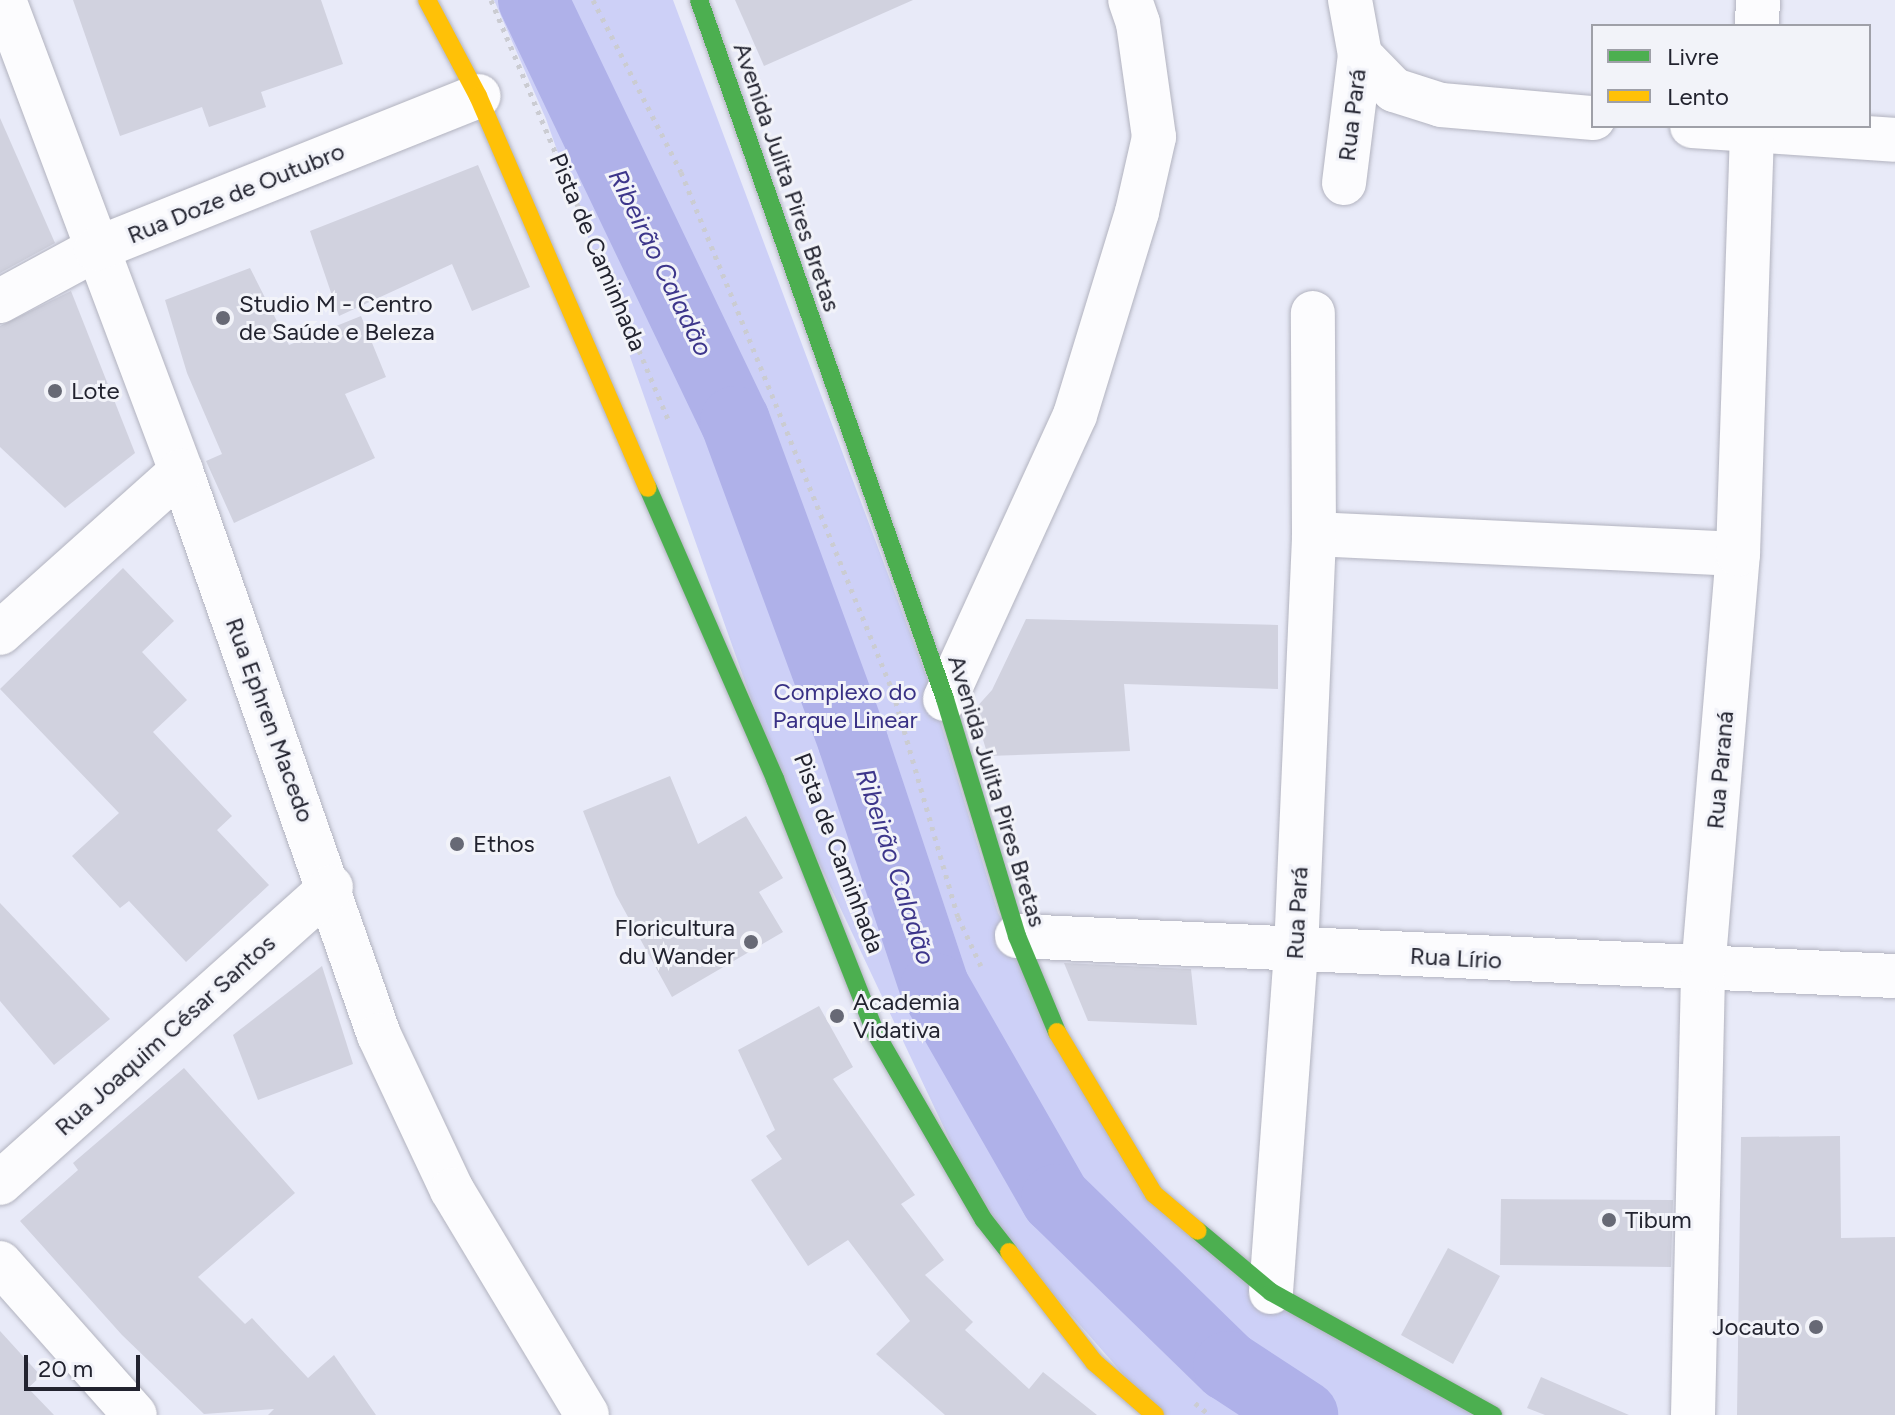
<!DOCTYPE html>
<html>
<head>
<meta charset="utf-8">
<style>
  body { margin:0 }
  #map { position:relative; width:1895px; height:1415px; overflow:hidden; background:#e8eaf8; font-family:Figtree,sans-serif }
  div>[style] { position:absolute }
  .green>* { inset:0; background:#cdd0f7 }
  .river>* { height:70px; margin:-35px; padding:0 35px; transform-origin:35px; border-radius:35px; background:#afb1e9 }
  .building>* { inset:0; background:#d1d2df }
  .path>* { height:5px; margin-top:-2.5px; transform-origin:0; background:repeating-linear-gradient(90deg,#cbccd2 0 4px,transparent 0 10px) }
  .roads { filter:drop-shadow(0 0 2px #b2b3bf) drop-shadow(0 0 2px #b2b3bf) }
  .street>* { height:44px; margin:-22px; padding:0 22px; transform-origin:22px; border-radius:22px; background:#fcfcfe }
  .fast>* { height:18px; margin:-9px; padding:0 9px; transform-origin:9px; border-radius:9px; background:#4caf50 }
  .slow>* { height:18px; margin:-9px; padding:0 9px; transform-origin:9px; border-radius:9px; background:#ffc107 }
  .dots>* { width:22px; height:22px; translate:-50% -50%; box-sizing:border-box; border:4px solid #f2f3f9; border-radius:50% }
  span { translate:-50% -50%; white-space:nowrap; text-align:center; line-height:1.15; -webkit-text-stroke:6px #f2f3f9; paint-order:stroke }
  .street-label { font-size:24px; color:#22232f }
  .poi-label { font-size:24px; color:#22232f }
  .left { translate:0 -50%; text-align:left }
  .right { translate:-100% -50%; text-align:right }
  .park-label { font-size:24px; color:#393185 }
  .water-label { font-size:26px; color:#3d368b; font-style:italic }
  .legend { position:absolute; left:1591px; top:24px; width:280px; height:104px; box-sizing:border-box; background:#f2f3f9; border:2px solid #9fa0a8; margin:0; padding:10px 14px; list-style:none; font-size:24px; color:#22232f }
  .legend li { display:flex; align-items:center; gap:16px; height:40px }
  .legend b { width:40px; border:2px solid #9fa0a8 }
  .scale { position:absolute; left:24px; top:1355px; width:116px; height:36px; box-sizing:border-box; border:4px solid #22232f; border-top:0; padding-left:10px; font-size:24px; line-height:28px; white-space:nowrap; color:#22232f; -webkit-text-stroke:6px #f2f3f9; paint-order:stroke }
</style>
</head>
<body>
<div id="map">
  <div class="green">
    <i style="clip-path:polygon(494px 0,673px 0,928px 681px,998px 913px,1153px 1201px,1476px 1415px,1159px 1415px,987px 1219px,779px 778px,546px 119px)"></i>
  </div>
  <div class="river">
    <i style="left:533px;top:0;width:467px;rotate:64.4deg"></i>
    <i style="left:735px;top:421px;width:342px;rotate:69.8deg"></i>
    <i style="left:853px;top:742px;width:259px;rotate:71.6deg"></i>
    <i style="left:935px;top:988px;width:243px;rotate:60.2deg"></i>
    <i style="left:1056px;top:1199px;width:240px;rotate:44.2deg"></i>
    <i style="left:1228px;top:1366px;width:90px;rotate:33.2deg"></i>
  </div>
  <div class="building">
    <i style="clip-path:polygon(73px 0,321px 0,343px 64px,261px 92px,266px 107px,209px 127px,202px 107px,120px 136px)"></i>
    <i style="clip-path:polygon(735px 0,913px 0,764px 66px)"></i>
    <i style="clip-path:polygon(0 118px,55px 243px,0 273px)"></i>
    <i style="clip-path:polygon(478px 165px,530px 287px,472px 311px,452px 264px,339px 316px,310px 231px)"></i>
    <i style="clip-path:polygon(250px 268px,289px 345px,361px 316px,386px 377px,345px 394px,375px 458px,234px 523px,206px 461px,222px 454px,187px 373px,165px 300px)"></i>
    <i style="clip-path:polygon(71px 291px,135px 453px,65px 508px,0 447px,0 326px)"></i>
    <i style="clip-path:polygon(123px 568px,174px 621px,142px 652px,187px 700px,153px 732px,232px 816px,217px 830px,269px 885px,186px 962px,129px 901px,120px 908px,72px 856px,119px 813px,0 689px)"></i>
    <i style="clip-path:polygon(1026px 619px,1278px 625px,1278px 689px,1124px 684px,1130px 751px,988px 756px,974px 710px,992px 690px)"></i>
    <i style="clip-path:polygon(670px 776px,698px 844px,746px 816px,783px 878px,759px 892px,783px 932px,672px 997px,616px 895px,583px 811px)"></i>
    <i style="clip-path:polygon(0 903px,110px 1019px,54px 1065px,0 1001px)"></i>
    <i style="clip-path:polygon(1064px 963px,1191px 969px,1197px 1025px,1088px 1021px)"></i>
    <i style="clip-path:polygon(322px 966px,353px 1064px,258px 1100px,233px 1035px)"></i>
    <i style="clip-path:polygon(819px 1006px,853px 1067px,833px 1079px,915px 1195px,901px 1204px,944px 1260px,925px 1275px,973px 1322px,965px 1330px,1029px 1389px,1043px 1372px,1097px 1415px,945px 1415px,876px 1354px,910px 1321px,848px 1240px,808px 1266px,751px 1180px,782px 1159px,766px 1136px,775px 1130px,738px 1050px)"></i>
    <i style="clip-path:polygon(184px 1068px,295px 1193px,198px 1277px,245px 1324px,252px 1318px,308px 1378px,334px 1355px,376px 1415px,268px 1415px,274px 1409px,204px 1414px,122px 1335px,20px 1221px,78px 1170px,73px 1163px)"></i>
    <i style="clip-path:polygon(1840px 1136px,1841px 1238px,1895px 1237px,1895px 1415px,1737px 1415px,1741px 1137px)"></i>
    <i style="clip-path:polygon(1501px 1199px,1673px 1200px,1671px 1267px,1500px 1265px)"></i>
    <i style="clip-path:polygon(1448px 1248px,1500px 1276px,1453px 1364px,1401px 1335px)"></i>
    <i style="clip-path:polygon(0 1331px,41px 1376px,28px 1388px,54px 1415px,0 1415px)"></i>
    <i style="clip-path:polygon(1541px 1377px,1629px 1415px,1545px 1415px,1527px 1408px)"></i>
  </div>
  <div class="path">
    <i style="left:491px;top:0;width:455px;rotate:67.1deg"></i>
    <i style="left:593px;top:0;width:193px;rotate:62.9deg"></i>
    <i style="left:681px;top:172px;width:562px;rotate:67.82deg"></i>
    <i style="left:893px;top:692px;width:234px;rotate:73.9deg"></i>
    <i style="left:958px;top:917px;width:54px;rotate:64.9deg"></i>
    <i style="left:1195px;top:1403px;width:19px;rotate:39deg"></i>
  </div>
  <div class="roads">
    <div class="street">
      <i style="left:4px;top:0;width:503px;rotate:69.4deg"></i>
      <i style="left:181px;top:471px;width:598px;rotate:70.66deg"></i>
      <i style="left:379px;top:1035px;width:171px;rotate:64.8deg"></i>
      <i style="left:452px;top:1190px;width:262px;rotate:59deg"></i>
      <i style="left:1757px;top:26px;width:26px;rotate:-88deg"></i>
      <i style="left:1360px;top:55px;width:49px;rotate:45.8deg"></i>
      <i style="left:1394px;top:90px;width:49px;rotate:17.7deg"></i>
      <i style="left:1441px;top:105px;width:153px;rotate:4.9deg"></i>
      <i style="left:1692px;top:126px;width:203px;rotate:3.9deg"></i>
      <i style="left:1344px;top:183px;width:129px;rotate:-82.9deg"></i>
      <i style="left:1360px;top:55px;width:56px;rotate:-100.3deg"></i>
      <i style="left:0;top:301px;width:109px;rotate:-28.4deg"></i>
      <i style="left:96px;top:249px;width:412px;rotate:-21.8deg"></i>
      <i style="left:1314px;top:534px;width:424px;rotate:2.7deg"></i>
      <i style="left:0;top:633px;width:243px;rotate:-41.8deg"></i>
      <i style="left:945px;top:699px;width:312px;rotate:-65.4deg"></i>
      <i style="left:1075px;top:415px;width:212px;rotate:-73deg"></i>
      <i style="left:1137px;top:212px;width:77px;rotate:-77.2deg"></i>
      <i style="left:1154px;top:137px;width:115px;rotate:-98deg"></i>
      <i style="left:1138px;top:23px;width:24px;rotate:-109deg"></i>
      <i style="left:1017px;top:936px;width:879px;rotate:2.61deg"></i>
      <i style="left:0;top:1183px;width:444px;rotate:-41.8deg"></i>
      <i style="left:0;top:1263px;width:203px;rotate:48.4deg"></i>
      <i style="left:1271px;top:1292px;width:343px;rotate:-85.8deg"></i>
      <i style="left:1296px;top:950px;width:416px;rotate:-87.5deg"></i>
      <i style="left:1314px;top:534px;width:221px;rotate:-90.3deg"></i>
      <i style="left:1693px;top:1415px;width:445px;rotate:-88.7deg"></i>
      <i style="left:1703px;top:970px;width:417px;rotate:-85.2deg"></i>
      <i style="left:1738px;top:554px;width:428px;rotate:-88.1deg"></i>
    </div>
    <div class="fast">
      <i style="left:699px;top:0;width:741px;rotate:70.61deg"></i>
      <i style="left:945px;top:699px;width:248px;rotate:73.1deg"></i>
      <i style="left:1017px;top:936px;width:104px;rotate:67.4deg"></i>
      <i style="left:648px;top:488px;width:318px;rotate:66.4deg"></i>
      <i style="left:775px;top:779px;width:274px;rotate:68.4deg"></i>
      <i style="left:876px;top:1034px;width:215px;rotate:59.9deg"></i>
      <i style="left:984px;top:1220px;width:41px;rotate:52deg"></i>
      <i style="left:1198px;top:1231px;width:95px;rotate:39.9deg"></i>
      <i style="left:1271px;top:1292px;width:254px;rotate:29deg"></i>
    </div>
    <div class="slow">
      <i style="left:427px;top:0;width:109px;rotate:62deg"></i>
      <i style="left:478px;top:96px;width:427px;rotate:66.6deg"></i>
      <i style="left:1057px;top:1032px;width:189px;rotate:59.1deg"></i>
      <i style="left:1154px;top:1194px;width:57px;rotate:40.1deg"></i>
      <i style="left:1009px;top:1252px;width:139px;rotate:52.3deg"></i>
      <i style="left:1094px;top:1362px;width:81px;rotate:41deg"></i>
    </div>
  </div>
  <div class="dots">
    <i style="left:223px;top:318px;background:#676975"></i>
    <i style="left:55px;top:391px;background:#676975"></i>
    <i style="left:457px;top:844px;background:#676975"></i>
    <i style="left:751px;top:942px;background:#676975"></i>
    <i style="left:837px;top:1016px;background:#676975"></i>
    <i style="left:1609px;top:1220px;background:#676975"></i>
    <i style="left:1816px;top:1327px;background:#676975"></i>
  </div>
  <div class="street-label">
    <span style="left:1352px;top:115px;rotate:-83deg">Rua Pará</span>
    <span style="left:787px;top:177px;rotate:71deg">Avenida Julita Pires Bretas</span>
    <span style="left:236px;top:193px;rotate:-22deg">Rua Doze de Outubro</span>
    <span style="left:598px;top:252px;rotate:67deg">Pista de Caminhada</span>
    <span style="left:270px;top:720px;rotate:70deg">Rua Ephren Macedo</span>
    <span style="left:1720px;top:770px;rotate:-85deg">Rua Paraná</span>
    <span style="left:997px;top:791px;rotate:73deg">Avenida Julita Pires Bretas</span>
    <span style="left:839px;top:853px;rotate:69deg">Pista de Caminhada</span>
    <span style="left:1297px;top:913px;rotate:-87deg">Rua Pará</span>
    <span style="left:1456px;top:958px;rotate:3deg">Rua Lírio</span>
    <span style="left:165px;top:1035px;rotate:-42deg">Rua Joaquim César Santos</span>
  </div>
  <div class="poi-label">
    <span class="left" style="left:239px;top:318px">Studio M - Centro<br>de Saúde e Beleza</span>
    <span class="left" style="left:71px;top:391px">Lote</span>
    <span class="left" style="left:473px;top:844px">Ethos</span>
    <span class="right" style="left:735px;top:942px">Floricultura<br>du Wander</span>
    <span class="left" style="left:853px;top:1016px">Academia<br>Vidativa</span>
    <span class="left" style="left:1625px;top:1220px">Tibum</span>
    <span class="right" style="left:1800px;top:1327px">Jocauto</span>
  </div>
  <div class="park-label">
    <span style="left:845px;top:706px">Complexo do<br>Parque Linear</span>
  </div>
  <div class="water-label">
    <span style="left:660px;top:263px;rotate:64deg">Ribeirão Caladão</span>
    <span style="left:895px;top:867px;rotate:72deg">Ribeirão Caladão</span>
  </div>
  <ul class="legend">
  <li><b style="height:10px;background:#4caf50"></b>Livre</li>
  <li><b style="height:10px;background:#ffc107"></b>Lento</li>
  </ul>
  <div class="scale">20 m</div>
</div>
</body>
</html>
